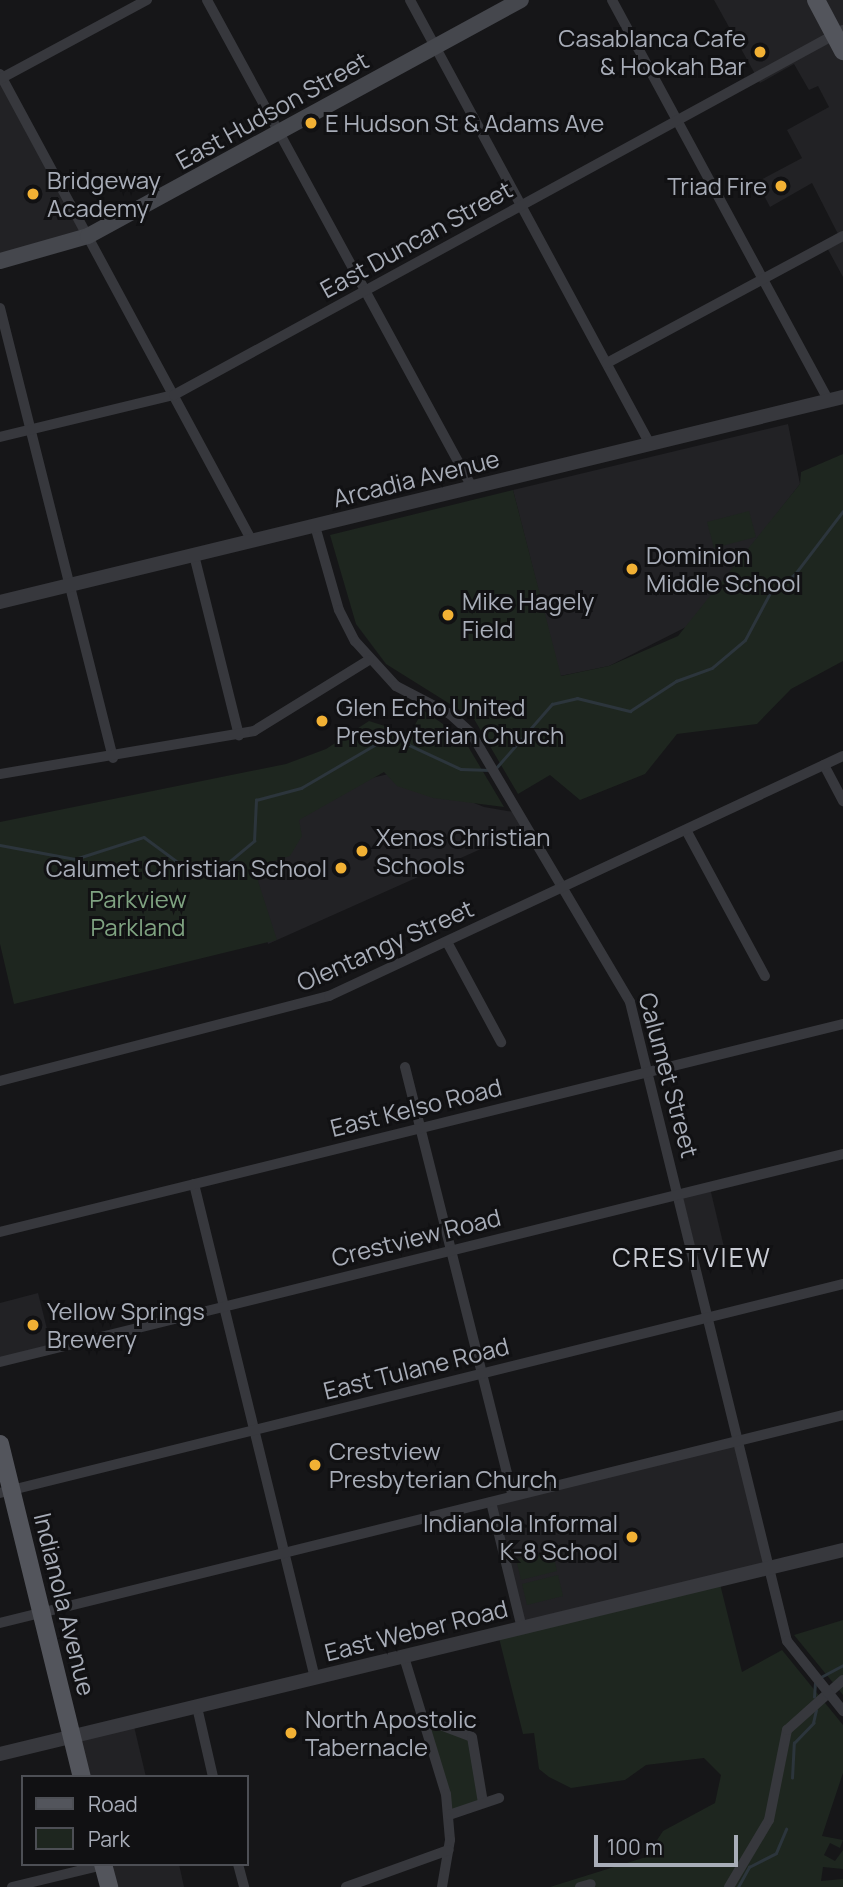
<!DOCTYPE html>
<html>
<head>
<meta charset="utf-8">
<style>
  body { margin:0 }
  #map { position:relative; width:843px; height:1887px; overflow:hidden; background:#161618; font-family:Manrope,sans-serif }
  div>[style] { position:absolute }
  .built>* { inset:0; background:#222225 }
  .green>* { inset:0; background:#1e261f }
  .stream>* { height:2.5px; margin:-1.25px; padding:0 1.25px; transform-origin:1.25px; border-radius:1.25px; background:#2c353c }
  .minor>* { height:10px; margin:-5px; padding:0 5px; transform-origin:5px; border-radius:5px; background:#37383d }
  .tertiary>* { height:14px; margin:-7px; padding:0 7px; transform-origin:7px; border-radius:7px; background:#37383d }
  .secondary>* { height:16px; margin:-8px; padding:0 8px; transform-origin:8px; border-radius:8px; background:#45474d }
  .primary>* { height:18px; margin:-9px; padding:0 9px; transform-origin:9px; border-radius:9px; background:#53555c }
  .minor-bridge>* { height:10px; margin:-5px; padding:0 5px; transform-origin:5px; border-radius:5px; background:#37383d }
  .dots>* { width:19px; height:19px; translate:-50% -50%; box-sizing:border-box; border:4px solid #111113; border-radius:50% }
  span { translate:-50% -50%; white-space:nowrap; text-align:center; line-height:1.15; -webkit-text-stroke:6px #111113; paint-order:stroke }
  .poi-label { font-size:24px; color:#a8adb8 }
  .right { translate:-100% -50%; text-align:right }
  .left { translate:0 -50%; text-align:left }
  .street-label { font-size:24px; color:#a8adb8 }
  .park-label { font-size:24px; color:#7fa381 }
  .neighbourhood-label { font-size:26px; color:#c9ccd4; letter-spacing:2px }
  .legend { position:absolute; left:21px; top:1775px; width:228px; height:91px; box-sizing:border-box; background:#111113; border:2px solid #4d4f55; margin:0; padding:9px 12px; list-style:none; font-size:21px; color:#a8adb8 }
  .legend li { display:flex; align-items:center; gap:14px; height:35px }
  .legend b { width:35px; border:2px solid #4d4f55 }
  .scale { position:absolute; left:594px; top:1835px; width:144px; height:32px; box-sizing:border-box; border:4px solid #a8adb8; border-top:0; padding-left:9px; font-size:21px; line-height:24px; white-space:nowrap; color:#a8adb8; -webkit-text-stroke:5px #111113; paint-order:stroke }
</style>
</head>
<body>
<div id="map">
  <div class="built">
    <i style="clip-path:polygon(714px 0,843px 0,843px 277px,825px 244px,839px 236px,812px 183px,770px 207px,757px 182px,802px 158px,787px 130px,829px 107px,818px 86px,809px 90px,794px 64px,760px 83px)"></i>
    <i style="clip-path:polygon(0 79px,88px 236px,0 261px)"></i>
    <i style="clip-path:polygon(788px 424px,800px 484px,690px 625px,609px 666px,560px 676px,513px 490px)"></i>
    <i style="clip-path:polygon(397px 772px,484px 807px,519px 813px,528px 828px,268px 944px,236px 810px)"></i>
    <i style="clip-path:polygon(710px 1188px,724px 1247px,697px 1254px,682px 1196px)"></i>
    <i style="clip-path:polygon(38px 1293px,52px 1349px,0 1362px,0 1303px)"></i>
    <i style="clip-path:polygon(740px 1440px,772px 1568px,522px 1628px,491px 1502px)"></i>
    <i style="clip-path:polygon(133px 1722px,146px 1777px,82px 1777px,73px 1737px)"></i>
    <i style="clip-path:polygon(103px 1864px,179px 1864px,184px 1887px,109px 1887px)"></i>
  </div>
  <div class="green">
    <i style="clip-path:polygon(843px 454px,843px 661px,791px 689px,757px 724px,677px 734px,645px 774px,580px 800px,550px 775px,518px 794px,474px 719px,386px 664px,356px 624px,330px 535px,513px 490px,561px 676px,609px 666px,678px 636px,800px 484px,801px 472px)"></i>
    <i style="clip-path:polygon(749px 511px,756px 537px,714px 548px,707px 522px)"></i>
    <i style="clip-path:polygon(423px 710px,463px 738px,504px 807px,433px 798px,397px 786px,384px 772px,299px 820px,302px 836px,290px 856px,261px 865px,258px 881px,277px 940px,14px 1004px,0 944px,0 822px,286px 764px,326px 749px,369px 721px,410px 734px)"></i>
    <i style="clip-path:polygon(552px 1550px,557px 1571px,521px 1580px,516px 1559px)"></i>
    <i style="clip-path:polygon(558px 1575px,563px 1596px,527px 1605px,522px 1584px)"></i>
    <i style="clip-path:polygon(719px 1580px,742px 1672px,782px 1650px,843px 1725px,843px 1773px,822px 1836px,843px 1840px,840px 1848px,830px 1843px,824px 1855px,835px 1861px,843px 1850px,843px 1869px,823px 1867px,821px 1881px,843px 1879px,843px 1887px,550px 1887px,646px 1857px,663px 1831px,715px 1803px,721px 1775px,704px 1758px,646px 1765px,625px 1780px,571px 1788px,549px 1777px,539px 1769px,534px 1733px,523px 1734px,498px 1634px)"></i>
    <i style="clip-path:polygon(843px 1620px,843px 1695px,794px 1635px)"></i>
    <i style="clip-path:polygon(422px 1718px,472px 1737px,483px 1803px,449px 1815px)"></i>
  </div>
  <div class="stream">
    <i style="left:409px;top:745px;width:57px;rotate:24.8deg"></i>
    <i style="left:461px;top:769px;width:29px;rotate:2deg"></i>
    <i style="left:496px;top:768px;width:85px;rotate:-48.8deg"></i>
    <i style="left:552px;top:704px;width:26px;rotate:-13deg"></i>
    <i style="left:577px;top:698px;width:55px;rotate:13.8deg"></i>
    <i style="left:630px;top:711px;width:55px;rotate:-33.1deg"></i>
    <i style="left:676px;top:681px;width:38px;rotate:-20deg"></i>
    <i style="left:712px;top:668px;width:43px;rotate:-40.3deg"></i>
    <i style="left:745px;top:640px;width:53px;rotate:-62deg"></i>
    <i style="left:770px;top:593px;width:31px;rotate:-37deg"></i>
    <i style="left:795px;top:574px;width:79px;rotate:-52.7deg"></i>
    <i style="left:0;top:845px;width:76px;rotate:10.6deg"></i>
    <i style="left:75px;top:859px;width:72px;rotate:-17.7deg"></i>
    <i style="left:144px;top:837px;width:62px;rotate:36.5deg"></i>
    <i style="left:194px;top:874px;width:18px;rotate:6deg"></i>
    <i style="left:212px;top:876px;width:55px;rotate:-39.8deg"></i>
    <i style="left:254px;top:841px;width:41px;rotate:-87.2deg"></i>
    <i style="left:256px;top:800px;width:47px;rotate:-14.9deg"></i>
    <i style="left:301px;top:788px;width:95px;rotate:-30.3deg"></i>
    <i style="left:819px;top:1678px;width:27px;rotate:-28deg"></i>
    <i style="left:814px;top:1697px;width:14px;rotate:-86deg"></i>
    <i style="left:792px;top:1778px;width:35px;rotate:-87deg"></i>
    <i style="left:794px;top:1743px;width:28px;rotate:-46deg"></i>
    <i style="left:813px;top:1723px;width:13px;rotate:-77deg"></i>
    <i style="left:738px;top:1887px;width:23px;rotate:-61deg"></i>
    <i style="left:749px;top:1867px;width:30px;rotate:-27deg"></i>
    <i style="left:776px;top:1853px;width:26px;rotate:-67deg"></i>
  </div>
  <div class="minor">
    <i style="left:207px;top:0;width:554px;rotate:61.45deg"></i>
    <i style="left:410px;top:0;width:505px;rotate:61.61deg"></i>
    <i style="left:612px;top:0;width:456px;rotate:61.6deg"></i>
    <i style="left:0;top:74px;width:531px;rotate:61.65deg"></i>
    <i style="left:0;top:79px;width:167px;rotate:-28.3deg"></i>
    <i style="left:0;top:308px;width:464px;rotate:75.9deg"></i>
    <i style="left:607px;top:363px;width:268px;rotate:-28.3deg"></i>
    <i style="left:0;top:437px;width:179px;rotate:-13.6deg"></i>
    <i style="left:174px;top:395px;width:762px;rotate:-28.62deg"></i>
    <i style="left:315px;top:526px;width:87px;rotate:74.1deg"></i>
    <i style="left:339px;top:610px;width:35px;rotate:63deg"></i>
    <i style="left:355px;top:641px;width:61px;rotate:47.7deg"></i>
    <i style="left:396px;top:686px;width:61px;rotate:27.4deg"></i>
    <i style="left:450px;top:714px;width:28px;rotate:42deg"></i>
    <i style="left:471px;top:733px;width:312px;rotate:59.4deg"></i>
    <i style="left:630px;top:1002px;width:658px;rotate:76.2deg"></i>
    <i style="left:194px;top:555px;width:186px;rotate:76deg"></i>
    <i style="left:824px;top:765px;width:41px;rotate:62.2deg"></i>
    <i style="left:0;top:774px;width:258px;rotate:-9.6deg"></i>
    <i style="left:254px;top:731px;width:135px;rotate:-31.7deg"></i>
    <i style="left:686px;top:830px;width:166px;rotate:61.6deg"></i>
    <i style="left:447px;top:942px;width:114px;rotate:61.6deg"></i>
    <i style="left:405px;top:1067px;width:442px;rotate:75.9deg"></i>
    <i style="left:0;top:1081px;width:340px;rotate:-14.5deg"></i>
    <i style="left:329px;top:996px;width:567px;rotate:-25.03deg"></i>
    <i style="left:194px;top:1184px;width:509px;rotate:76.24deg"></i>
    <i style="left:0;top:1232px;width:868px;rotate:-13.86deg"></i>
    <i style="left:0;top:1362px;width:868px;rotate:-13.86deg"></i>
    <i style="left:0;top:1493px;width:869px;rotate:-13.92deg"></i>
    <i style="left:491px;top:1502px;width:130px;rotate:76.2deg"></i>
    <i style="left:0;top:1623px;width:868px;rotate:-13.86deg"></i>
    <i style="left:404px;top:1657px;width:143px;rotate:73deg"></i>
    <i style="left:446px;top:1794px;width:46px;rotate:85deg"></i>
    <i style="left:450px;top:1840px;width:48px;rotate:99.7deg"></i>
    <i style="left:197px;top:1707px;width:72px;rotate:77.1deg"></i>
    <i style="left:422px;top:1718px;width:53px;rotate:20.8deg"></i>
    <i style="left:472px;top:1737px;width:67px;rotate:80.5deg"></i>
    <i style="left:449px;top:1815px;width:53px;rotate:-18.8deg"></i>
    <i style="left:238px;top:1864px;width:24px;rotate:75deg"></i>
    <i style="left:12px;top:1887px;width:94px;rotate:-13.6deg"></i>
    <i style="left:346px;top:1887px;width:109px;rotate:-19.8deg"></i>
    <i style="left:580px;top:1887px;width:11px;rotate:-15deg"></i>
    <i style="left:729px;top:1887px;width:78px;rotate:-59.2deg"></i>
    <i style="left:769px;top:1820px;width:92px;rotate:-78.7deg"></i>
    <i style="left:787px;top:1730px;width:75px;rotate:-41.8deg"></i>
  </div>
  <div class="tertiary">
    <i style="left:0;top:602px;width:868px;rotate:-13.67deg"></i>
    <i style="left:0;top:1754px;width:867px;rotate:-13.6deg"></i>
  </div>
  <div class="secondary">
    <i style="left:0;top:261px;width:91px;rotate:-15.9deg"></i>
    <i style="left:88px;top:236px;width:493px;rotate:-28.6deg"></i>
  </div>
  <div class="primary">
    <i style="left:816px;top:0;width:58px;rotate:62.1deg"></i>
    <i style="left:0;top:1444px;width:343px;rotate:76.2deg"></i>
    <i style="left:103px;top:1864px;width:24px;rotate:75deg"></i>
  </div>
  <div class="minor-bridge">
    <i style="left:787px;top:1641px;width:90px;rotate:51.3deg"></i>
  </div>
  <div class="dots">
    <i style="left:760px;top:52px;background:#f2b134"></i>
    <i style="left:311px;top:123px;background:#f2b134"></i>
    <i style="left:781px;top:186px;background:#f2b134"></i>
    <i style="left:33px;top:194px;background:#f2b134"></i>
    <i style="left:632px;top:569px;background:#f2b134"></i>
    <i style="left:448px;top:615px;background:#f2b134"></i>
    <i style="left:322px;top:721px;background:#f2b134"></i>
    <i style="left:362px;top:851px;background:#f2b134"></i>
    <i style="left:341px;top:868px;background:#f2b134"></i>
    <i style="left:33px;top:1325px;background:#f2b134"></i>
    <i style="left:315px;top:1465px;background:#f2b134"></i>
    <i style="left:632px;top:1537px;background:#f2b134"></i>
    <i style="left:291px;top:1733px;background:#f2b134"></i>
  </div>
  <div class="poi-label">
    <span class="right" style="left:746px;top:52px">Casablanca Cafe<br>&amp; Hookah Bar</span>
    <span class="left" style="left:325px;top:123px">E Hudson St &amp; Adams Ave</span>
    <span class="left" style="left:47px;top:194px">Bridgeway<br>Academy</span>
    <span class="right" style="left:767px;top:186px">Triad Fire</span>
    <span class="left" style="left:646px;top:569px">Dominion<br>Middle School</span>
    <span class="left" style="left:462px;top:615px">Mike Hagely<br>Field</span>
    <span class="left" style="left:336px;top:721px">Glen Echo United<br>Presbyterian Church</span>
    <span class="left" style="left:376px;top:851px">Xenos Christian<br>Schools</span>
    <span class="right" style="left:327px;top:868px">Calumet Christian School</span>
    <span class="left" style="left:47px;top:1325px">Yellow Springs<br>Brewery</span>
    <span class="left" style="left:329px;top:1465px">Crestview<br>Presbyterian Church</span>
    <span class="right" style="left:618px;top:1537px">Indianola Informal<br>K-8 School</span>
    <span class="left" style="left:305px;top:1733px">North Apostolic<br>Tabernacle</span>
  </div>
  <div class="street-label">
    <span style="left:272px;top:110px;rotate:-29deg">East Hudson Street</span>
    <span style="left:416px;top:239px;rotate:-29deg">East Duncan Street</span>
    <span style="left:416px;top:478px;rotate:-14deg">Arcadia Avenue</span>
    <span style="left:385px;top:945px;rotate:-24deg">Olentangy Street</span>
    <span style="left:669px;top:1075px;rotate:75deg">Calumet Street</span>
    <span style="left:416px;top:1107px;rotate:-14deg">East Kelso Road</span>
    <span style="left:416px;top:1237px;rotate:-14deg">Crestview Road</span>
    <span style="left:416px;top:1368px;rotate:-14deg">East Tulane Road</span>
    <span style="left:65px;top:1604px;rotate:76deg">Indianola Avenue</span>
    <span style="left:416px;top:1630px;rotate:-14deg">East Weber Road</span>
  </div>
  <div class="park-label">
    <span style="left:138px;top:913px">Parkview<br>Parkland</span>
  </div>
  <div class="neighbourhood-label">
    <span style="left:692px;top:1258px">CRESTVIEW</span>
  </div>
  <ul class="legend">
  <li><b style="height:9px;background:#53555c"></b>Road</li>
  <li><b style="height:19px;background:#1e261f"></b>Park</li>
  </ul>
  <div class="scale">100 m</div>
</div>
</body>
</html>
